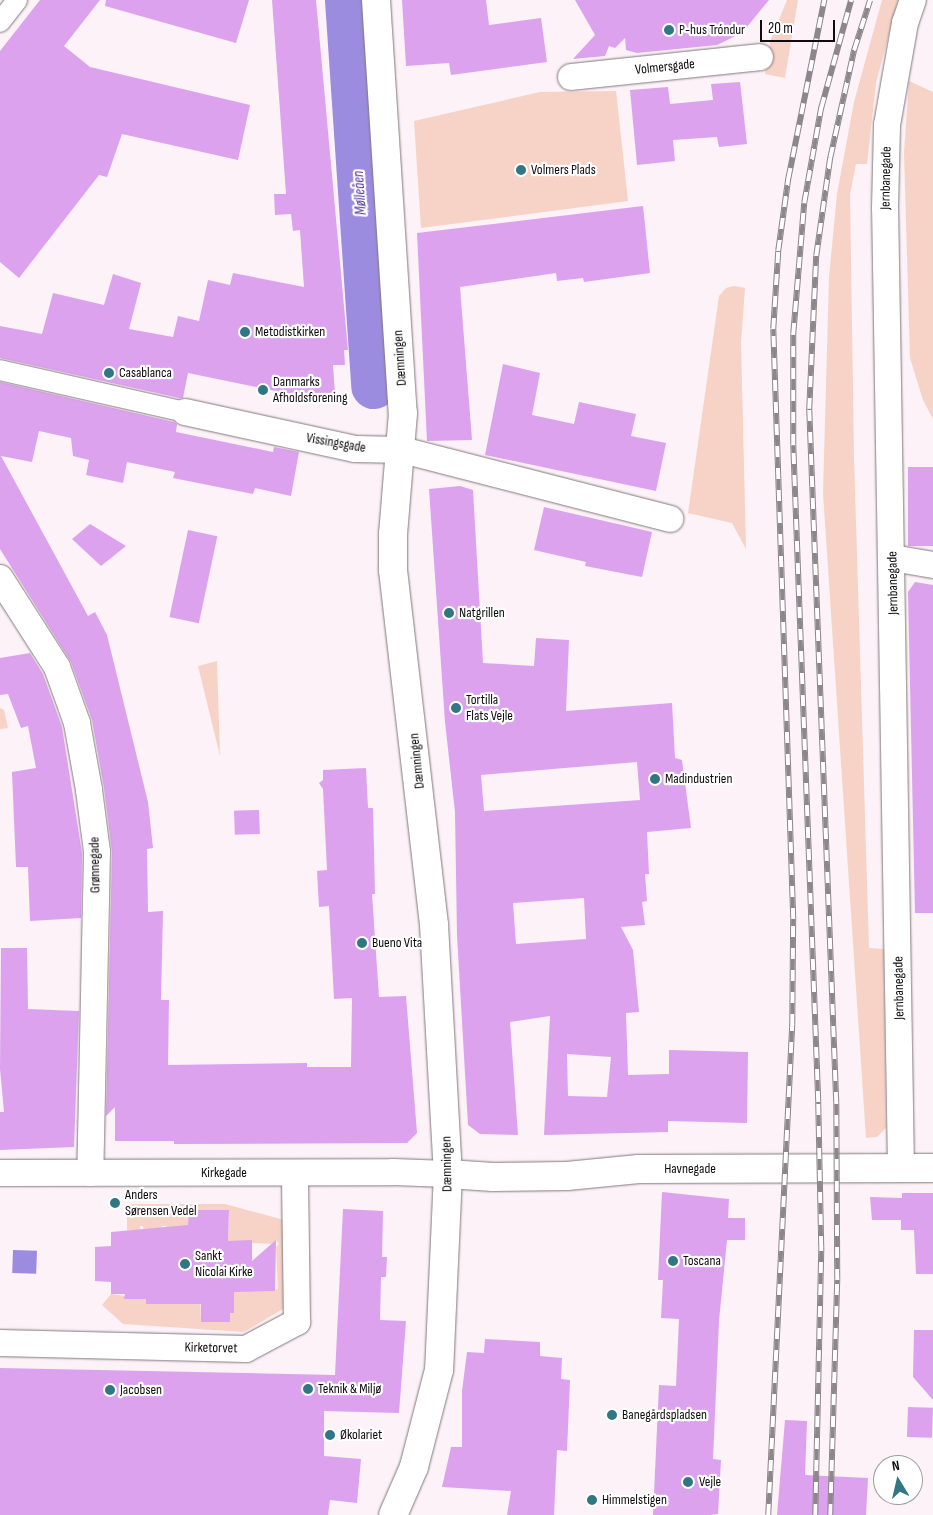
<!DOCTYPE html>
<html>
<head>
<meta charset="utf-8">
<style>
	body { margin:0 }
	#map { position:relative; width:933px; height:1515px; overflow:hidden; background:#fcf2f7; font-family:"Sofia Sans Condensed",sans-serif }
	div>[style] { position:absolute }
	.green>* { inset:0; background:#f7d2c7 }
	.water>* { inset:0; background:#9c8cdf; transform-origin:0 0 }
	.river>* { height:45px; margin:-22.5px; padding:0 22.5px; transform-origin:22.5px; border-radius:22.5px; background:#9c8cdf }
	.building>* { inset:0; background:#dca2ee; transform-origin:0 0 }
	.roads { filter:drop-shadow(0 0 1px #80787c) drop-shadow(0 0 1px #80787c) }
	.pedestrian>* { height:20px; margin:-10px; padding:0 10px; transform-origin:10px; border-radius:10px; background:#fff }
	.minor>* { height:26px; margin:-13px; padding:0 13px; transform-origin:13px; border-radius:13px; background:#fff }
	.tertiary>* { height:28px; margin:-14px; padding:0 14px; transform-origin:14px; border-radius:14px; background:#fff }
	.rail>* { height:5.5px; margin-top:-2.75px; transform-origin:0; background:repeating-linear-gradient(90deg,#fff 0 11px,#8d868a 0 22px); box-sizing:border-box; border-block:1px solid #8d868a }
	.dots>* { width:14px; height:14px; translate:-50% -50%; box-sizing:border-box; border:2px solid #fff; border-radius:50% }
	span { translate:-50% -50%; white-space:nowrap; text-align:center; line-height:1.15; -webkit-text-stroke:4.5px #fff; paint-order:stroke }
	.poi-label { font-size:14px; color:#0f0c0e }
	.left { translate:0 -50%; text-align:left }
	.street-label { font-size:14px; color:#0f0c0e }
	.water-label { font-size:15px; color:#523697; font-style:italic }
	.north { position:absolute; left:873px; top:1455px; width:50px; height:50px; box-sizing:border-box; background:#fff; border:1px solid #9f9e9f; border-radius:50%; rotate:351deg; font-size:14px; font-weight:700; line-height:20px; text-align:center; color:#0f0c0e }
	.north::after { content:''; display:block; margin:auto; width:18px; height:22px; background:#317685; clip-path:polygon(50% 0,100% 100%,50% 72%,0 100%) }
	.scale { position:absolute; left:760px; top:20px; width:75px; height:22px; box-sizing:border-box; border:2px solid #0f0c0e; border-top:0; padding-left:6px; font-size:15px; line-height:18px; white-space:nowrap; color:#0f0c0e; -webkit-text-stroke:4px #fff; paint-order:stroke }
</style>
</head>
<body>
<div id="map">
	<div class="green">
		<div style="clip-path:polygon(787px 0,798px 0,785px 78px,765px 74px,770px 42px)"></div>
		<div style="clip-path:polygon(882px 0,898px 0,876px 83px,867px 164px,856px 164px,850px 194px,854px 457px,869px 948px,884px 949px,886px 1128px,877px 1137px,866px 1138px,823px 493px,829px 277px,837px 194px,854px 102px)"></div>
		<div style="clip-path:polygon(909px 81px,933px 92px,933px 419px,923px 400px,910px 358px,904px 153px)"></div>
		<div style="clip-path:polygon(616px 91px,628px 201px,421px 228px,414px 121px,540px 92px)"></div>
		<div style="clip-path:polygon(734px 286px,745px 288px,741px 342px,746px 549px,732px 523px,688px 513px,719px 296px,726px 288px)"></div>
		<div style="clip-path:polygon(217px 661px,220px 756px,198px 666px)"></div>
		<div style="clip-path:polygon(0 708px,4px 710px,8px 728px,0 729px)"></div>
		<div style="clip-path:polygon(127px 1204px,225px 1204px,284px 1220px,283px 1309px,244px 1332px,123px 1324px,102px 1305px,111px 1294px,146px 1299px,146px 1304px,151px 1304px,152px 1299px,165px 1304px,200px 1298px,201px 1322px,229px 1322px,227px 1292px,278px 1289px,276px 1247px,279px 1244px,276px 1240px,272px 1244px,252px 1243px,251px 1240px,248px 1243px,228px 1242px,229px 1210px,189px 1210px,188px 1230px,166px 1231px,166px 1226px,162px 1226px,162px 1230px,144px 1231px,143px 1226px,140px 1226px,140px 1230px,127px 1231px)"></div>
	</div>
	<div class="water">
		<div style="left:13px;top:1250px;width:24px;height:23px;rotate:2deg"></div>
	</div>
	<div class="river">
		<div style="left:347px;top:0;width:387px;rotate:86.1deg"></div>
	</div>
	<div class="building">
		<div style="clip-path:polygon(40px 0,100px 0,64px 46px,90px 67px,250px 105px,238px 160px,122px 134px,107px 177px,99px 175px,19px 278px,0 262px,0 51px)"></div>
		<div style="clip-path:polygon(106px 0,249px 0,236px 43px,105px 6px)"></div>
		<div style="clip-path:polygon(272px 0,316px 0,348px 350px,344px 350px,345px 365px,333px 365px,335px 393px,295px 395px,188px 373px,183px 398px,179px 398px,0 358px,0 326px,42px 334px,53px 293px,104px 305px,113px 274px,141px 283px,129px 329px,173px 337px,178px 316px,199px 321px,208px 280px,230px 285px,233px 273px,304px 287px,300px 230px,293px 231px,291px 214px,275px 215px,274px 194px,286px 194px)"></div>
		<div style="clip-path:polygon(402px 0,486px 0,489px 25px,541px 18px,547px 62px,451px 75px,449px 63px,406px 66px)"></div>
		<div style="clip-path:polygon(575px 0,769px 0,742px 33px,717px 45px,637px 53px,626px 50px,625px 38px,615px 48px,609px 46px,605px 56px,573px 59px,595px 35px)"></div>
		<div style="clip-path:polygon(740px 82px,747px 144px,719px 147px,717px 137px,673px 140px,675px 161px,637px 165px,630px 90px,668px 87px,670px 104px,713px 100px,711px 84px)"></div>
		<div style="clip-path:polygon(643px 206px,650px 273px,584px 282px,583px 278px,557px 281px,556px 273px,460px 287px,472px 440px,427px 441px,417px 233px)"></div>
		<div style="clip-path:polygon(503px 364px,540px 373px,532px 415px,574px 424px,579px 402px,636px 414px,631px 436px,666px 443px,656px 491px,485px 455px)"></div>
		<div style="clip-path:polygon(0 382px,174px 422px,177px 424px,176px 432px,273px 452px,274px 447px,299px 452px,291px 496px,255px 488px,253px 494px,173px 478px,175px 472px,127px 462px,123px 483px,86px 475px,89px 460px,73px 456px,71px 438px,39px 431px,32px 462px,1px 456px,88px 616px,95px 612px,107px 635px,148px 802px,153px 848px,147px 849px,148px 912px,163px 911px,161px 1000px,169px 1000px,168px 1065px,307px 1063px,307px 1067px,351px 1067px,352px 998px,334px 999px,329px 906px,319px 907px,317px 871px,327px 870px,323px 789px,319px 783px,323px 780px,323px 770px,366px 768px,368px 808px,373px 808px,375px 894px,372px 894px,379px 997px,406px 996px,417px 1133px,407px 1143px,174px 1144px,174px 1141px,115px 1141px,115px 1107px,106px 1116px,112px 852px,104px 788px,92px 720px,71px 662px,0 549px)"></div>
		<div style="left:908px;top:467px;width:25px;height:79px"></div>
		<div style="clip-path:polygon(evenodd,460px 486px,473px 490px,483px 663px,534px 666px,536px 638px,569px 640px,566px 711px,672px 703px,675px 758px,682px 760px,691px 828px,647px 832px,649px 874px,645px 874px,647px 901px,642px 902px,645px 925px,621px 927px,633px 950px,639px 1012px,626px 1013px,628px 1075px,669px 1074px,669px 1050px,748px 1052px,747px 1123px,668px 1121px,668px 1132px,544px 1135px,550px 1016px,510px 1022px,518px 1135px,480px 1134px,468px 1125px,457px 935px,455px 812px,445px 722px,429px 489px,460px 486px,637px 762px,640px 800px,484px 811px,481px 775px,637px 762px,460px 486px,584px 898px,586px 939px,516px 944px,513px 903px,584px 898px,460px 486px,567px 1054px,611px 1057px,607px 1097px,568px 1096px,567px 1054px)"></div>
		<div style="clip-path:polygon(544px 507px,652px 532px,642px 577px,585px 566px,586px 562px,534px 550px)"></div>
		<div style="clip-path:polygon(90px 524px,126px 546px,101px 566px,72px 539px)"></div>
		<div style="left:188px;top:530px;width:30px;height:89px;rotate:12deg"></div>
		<div style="clip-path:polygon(915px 582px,933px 585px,933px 913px,915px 913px,908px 592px)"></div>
		<div style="clip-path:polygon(30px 653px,43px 674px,62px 727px,82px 853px,81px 918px,30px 921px,28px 867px,16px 867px,12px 772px,36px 768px,28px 726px,21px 728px,8px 694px,0 695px,0 658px)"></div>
		<div style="left:259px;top:810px;width:24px;height:25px;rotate:88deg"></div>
		<div style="clip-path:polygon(1px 948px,27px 948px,28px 1009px,79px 1011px,74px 1147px,0 1150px,0 1112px,4px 1112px,0 1069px)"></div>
		<div style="clip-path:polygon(662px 1192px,729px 1199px,728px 1218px,745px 1218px,745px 1240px,727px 1240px,719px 1321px,713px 1459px,721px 1460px,718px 1514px,710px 1515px,653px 1515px,659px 1385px,676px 1386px,679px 1319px,661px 1318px,663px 1280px,658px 1280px)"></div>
		<div style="clip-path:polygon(902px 1193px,933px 1193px,933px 1274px,916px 1274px,914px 1230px,901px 1230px,901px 1220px,872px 1220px,870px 1197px,902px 1198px)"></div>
		<div style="clip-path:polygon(343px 1209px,383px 1211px,382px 1257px,387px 1257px,386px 1277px,381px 1277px,380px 1320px,406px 1321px,399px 1413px,324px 1411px,324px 1456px,361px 1459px,357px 1503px,330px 1500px,328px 1515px,0 1515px,0 1368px,335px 1375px)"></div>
		<div style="clip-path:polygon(189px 1210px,229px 1210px,228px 1241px,252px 1240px,252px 1261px,276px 1240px,275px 1291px,234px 1292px,234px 1313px,230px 1313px,230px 1322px,201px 1322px,201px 1304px,146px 1304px,146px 1299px,124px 1299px,125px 1294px,111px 1294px,111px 1282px,95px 1281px,95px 1247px,111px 1246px,111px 1232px,188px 1225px)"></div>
		<div style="clip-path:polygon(914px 1330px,933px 1330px,933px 1400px,913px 1377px)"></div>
		<div style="clip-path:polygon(485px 1339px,540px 1342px,540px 1356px,562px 1358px,561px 1379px,570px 1380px,567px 1451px,557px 1450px,554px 1515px,507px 1515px,511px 1491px,442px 1487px,451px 1447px,462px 1447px,462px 1391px,467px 1352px,484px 1353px)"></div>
		<div style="left:908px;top:1407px;width:25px;height:30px;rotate:2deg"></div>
		<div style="clip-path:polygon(785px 1420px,807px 1421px,805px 1475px,868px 1478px,866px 1515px,777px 1515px)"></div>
	</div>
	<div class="roads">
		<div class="pedestrian">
			<div style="left:0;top:22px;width:28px;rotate:-52deg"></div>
			<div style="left:0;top:370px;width:190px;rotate:12.8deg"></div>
		</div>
		<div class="minor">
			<div style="left:571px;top:77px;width:190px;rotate:-6deg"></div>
			<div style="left:185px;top:412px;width:174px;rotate:12.3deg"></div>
			<div style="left:355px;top:449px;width:47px;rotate:1.2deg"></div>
			<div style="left:402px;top:450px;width:277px;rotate:14.4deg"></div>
			<div style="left:892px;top:558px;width:42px;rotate:9.7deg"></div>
			<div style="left:0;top:578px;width:106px;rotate:57.4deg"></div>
			<div style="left:57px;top:667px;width:59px;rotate:70.3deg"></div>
			<div style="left:77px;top:723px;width:68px;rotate:79.8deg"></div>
			<div style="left:89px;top:790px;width:63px;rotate:82.6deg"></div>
			<div style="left:97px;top:852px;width:321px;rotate:91.2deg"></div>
			<div style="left:901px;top:1168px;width:960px;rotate:-90.95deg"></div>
			<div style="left:885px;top:208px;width:83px;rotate:-88.6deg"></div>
			<div style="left:887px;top:125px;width:104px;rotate:-80deg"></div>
			<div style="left:905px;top:23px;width:24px;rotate:-71deg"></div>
			<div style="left:0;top:1173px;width:393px;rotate:-0.1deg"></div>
			<div style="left:393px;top:1172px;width:55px;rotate:2.1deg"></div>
			<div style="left:0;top:1343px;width:246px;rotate:1.4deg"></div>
			<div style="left:246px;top:1349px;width:58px;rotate:-27.9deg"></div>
			<div style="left:297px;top:1322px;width:149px;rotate:-90.8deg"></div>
		</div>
		<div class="tertiary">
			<div style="left:376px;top:0;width:414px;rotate:86.3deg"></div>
			<div style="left:403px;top:413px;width:121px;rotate:94.7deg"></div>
			<div style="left:393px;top:534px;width:36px;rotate:90deg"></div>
			<div style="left:393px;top:570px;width:357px;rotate:83.4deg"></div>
			<div style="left:434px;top:925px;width:249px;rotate:86.8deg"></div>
			<div style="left:448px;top:1174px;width:196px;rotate:92.6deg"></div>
			<div style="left:439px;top:1370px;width:100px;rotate:104.5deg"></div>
			<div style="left:414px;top:1467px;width:52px;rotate:113.6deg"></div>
			<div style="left:448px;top:1174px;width:45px;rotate:3.8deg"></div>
			<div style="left:493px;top:1177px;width:74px;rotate:-0.8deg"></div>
			<div style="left:567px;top:1176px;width:72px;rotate:-5.6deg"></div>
			<div style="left:639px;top:1169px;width:294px;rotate:-0.2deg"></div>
		</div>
	</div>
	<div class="rail">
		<div style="left:768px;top:1515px;width:491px;rotate:-87.2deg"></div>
		<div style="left:792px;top:1025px;width:106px;rotate:-89.5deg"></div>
		<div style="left:793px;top:919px;width:590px;rotate:-91.94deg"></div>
		<div style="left:773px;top:329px;width:78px;rotate:-86.3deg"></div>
		<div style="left:778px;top:251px;width:73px;rotate:-82.1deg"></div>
		<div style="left:788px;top:179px;width:183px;rotate:-78.6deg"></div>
		<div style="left:815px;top:1515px;width:268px;rotate:-88.7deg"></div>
		<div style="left:821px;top:1247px;width:145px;rotate:-91.2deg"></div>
		<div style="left:818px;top:1102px;width:657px;rotate:-92.18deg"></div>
		<div style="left:793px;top:445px;width:111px;rotate:-90deg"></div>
		<div style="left:793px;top:334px;width:131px;rotate:-85.2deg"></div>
		<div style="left:804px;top:203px;width:97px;rotate:-79.9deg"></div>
		<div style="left:821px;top:108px;width:112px;rotate:-74.5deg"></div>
		<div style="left:830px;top:1515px;width:235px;rotate:-88.3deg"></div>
		<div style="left:837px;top:1280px;width:177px;rotate:-90.3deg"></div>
		<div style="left:836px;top:1103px;width:695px;rotate:-92.23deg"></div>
		<div style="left:809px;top:409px;width:153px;rotate:-87.4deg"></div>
		<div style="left:816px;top:256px;width:99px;rotate:-81.9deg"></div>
		<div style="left:830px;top:158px;width:111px;rotate:-77.5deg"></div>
		<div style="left:854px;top:50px;width:52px;rotate:-72.3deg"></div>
	</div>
	<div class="dots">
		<div style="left:669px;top:30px;background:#317685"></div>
		<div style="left:521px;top:170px;background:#317685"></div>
		<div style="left:245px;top:332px;background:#317685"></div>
		<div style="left:109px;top:373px;background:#317685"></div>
		<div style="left:263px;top:390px;background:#317685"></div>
		<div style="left:449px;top:613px;background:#317685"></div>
		<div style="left:456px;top:708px;background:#317685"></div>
		<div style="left:655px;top:779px;background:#317685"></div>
		<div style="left:362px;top:943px;background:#317685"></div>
		<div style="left:115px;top:1203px;background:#317685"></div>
		<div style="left:673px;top:1261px;background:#317685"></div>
		<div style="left:185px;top:1264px;background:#317685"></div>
		<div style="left:308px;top:1389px;background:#317685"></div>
		<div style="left:110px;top:1390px;background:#317685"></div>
		<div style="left:612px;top:1415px;background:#317685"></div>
		<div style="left:330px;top:1435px;background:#317685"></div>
		<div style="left:688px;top:1482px;background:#317685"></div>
		<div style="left:592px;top:1500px;background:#317685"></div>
	</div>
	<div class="poi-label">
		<span class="left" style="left:679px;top:30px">P-hus Tróndur</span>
		<span class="left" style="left:531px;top:170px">Volmers Plads</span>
		<span class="left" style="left:255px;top:332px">Metodistkirken</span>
		<span class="left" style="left:119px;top:373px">Casablanca</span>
		<span class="left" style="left:273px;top:390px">Danmarks<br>Afholdsforening</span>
		<span class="left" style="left:459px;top:613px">Natgrillen</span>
		<span class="left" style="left:466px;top:708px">Tortilla<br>Flats Vejle</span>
		<span class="left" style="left:665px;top:779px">Madindustrien</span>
		<span class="left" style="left:372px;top:943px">Bueno Vita</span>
		<span class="left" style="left:125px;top:1203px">Anders<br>Sørensen Vedel</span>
		<span class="left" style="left:195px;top:1264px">Sankt<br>Nicolai Kirke</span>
		<span class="left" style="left:683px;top:1261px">Toscana</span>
		<span class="left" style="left:318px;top:1389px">Teknik &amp; Miljø</span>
		<span class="left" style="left:120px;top:1390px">Jacobsen</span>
		<span class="left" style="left:622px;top:1415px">Banegårdspladsen</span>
		<span class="left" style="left:340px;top:1435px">Økolariet</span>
		<span class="left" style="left:699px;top:1482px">Vejle</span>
		<span class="left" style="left:602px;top:1500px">Himmelstigen</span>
	</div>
	<div class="street-label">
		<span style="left:665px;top:67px;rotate:-6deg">Volmersgade</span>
		<span style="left:886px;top:178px;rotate:-89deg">Jernbanegade</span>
		<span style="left:400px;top:358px;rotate:-94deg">Dæmningen</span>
		<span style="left:336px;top:443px;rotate:10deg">Vissingsgade</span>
		<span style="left:893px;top:583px;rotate:-91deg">Jernbanegade</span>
		<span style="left:417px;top:761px;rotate:-96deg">Dæmningen</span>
		<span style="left:95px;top:865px;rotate:-91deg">Grønnegade</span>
		<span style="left:899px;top:988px;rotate:-91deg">Jernbanegade</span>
		<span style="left:447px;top:1164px;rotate:-91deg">Dæmningen</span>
		<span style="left:690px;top:1169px">Havnegade</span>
		<span style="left:224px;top:1173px">Kirkegade</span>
		<span style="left:211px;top:1348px;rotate:1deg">Kirketorvet</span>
	</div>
	<div class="water-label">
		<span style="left:360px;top:193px;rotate:-94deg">Mølleåen</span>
	</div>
	<div class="north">N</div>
	<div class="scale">20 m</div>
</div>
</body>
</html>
